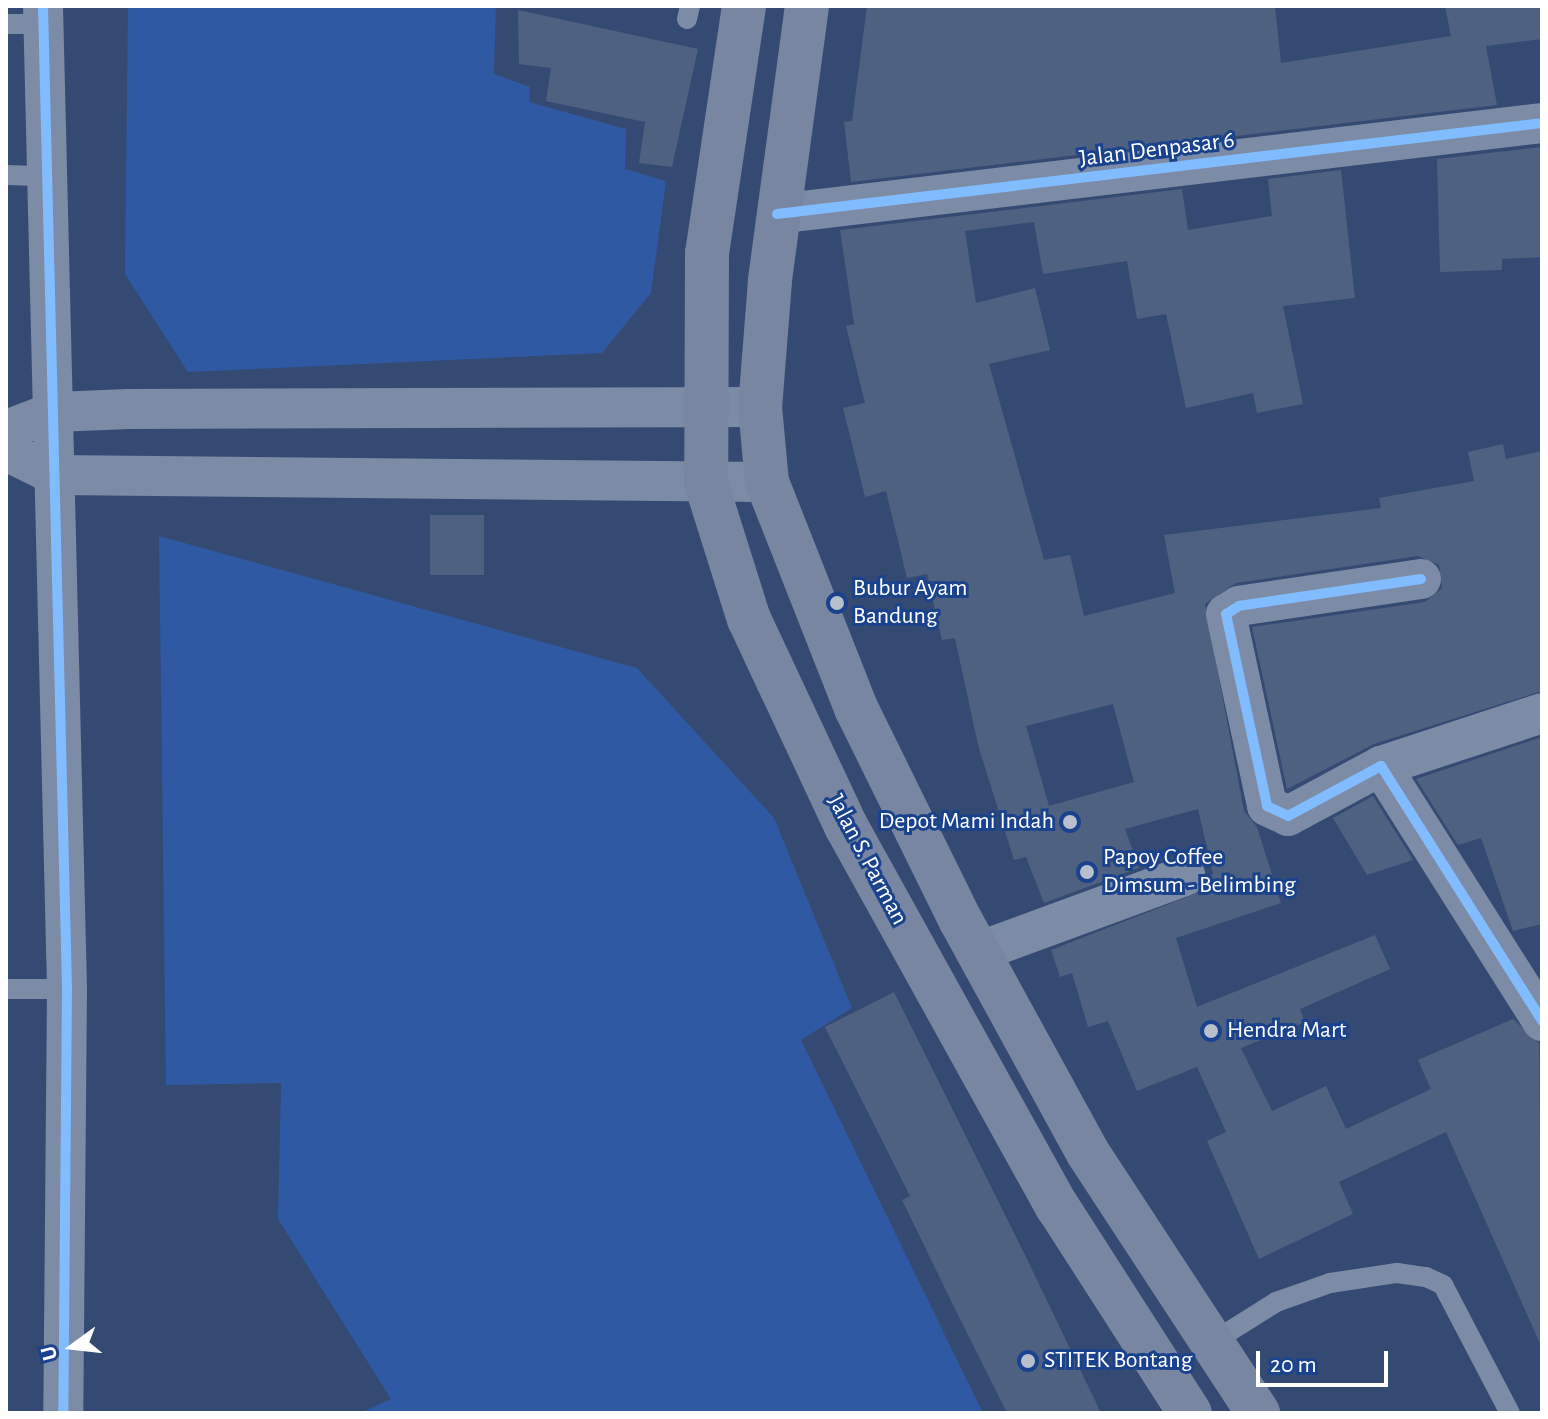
<!DOCTYPE html>
<html>
<head>
<meta charset="utf-8">
<style>
	body { margin:0 }
	#map { position:relative; width:1548px; height:1419px; overflow:hidden; background:#354a72; font-family:"Alegreya Sans",sans-serif }
	div>[style] { position:absolute }
	.green>* { inset:0; background:#2f59a2 }
	.building>* { inset:0; background:#4f6181; transform-origin:0 0 }
	.lane>* { height:20px; margin:-10px; padding:0 10px; transform-origin:10px; border-radius:10px; background:#7c8ba6 }
	.street>* { height:40px; margin:-20px; padding:0 20px; transform-origin:20px; border-radius:20px; background:#7c8ba6 }
	.secondary>* { height:44px; margin:-22px; padding:0 22px; transform-origin:22px; border-radius:22px; background:#7886a2 }
	.cycleway>* { height:10px; margin:-5px; padding:0 5px; transform-origin:5px; border-radius:5px; background:#80bcff }
	.dots>* { width:22px; height:22px; translate:-50% -50%; box-sizing:border-box; border:4px solid #1b428c; border-radius:50% }
	span { translate:-50% -50%; white-space:nowrap; text-align:center; line-height:1.15; -webkit-text-stroke:6px #1b428c; paint-order:stroke }
	.street-label { font-size:24px; color:#fff }
	.poi-label { font-size:24px; color:#fff }
	.left { translate:0 -50%; text-align:left }
	.right { translate:-100% -50%; text-align:right }
	.frame { position:absolute; inset:0; border:8px solid #fff; pointer-events:none }
	.north { position:absolute; left:32px; top:1307px; width:80px; height:80px; -webkit-text-stroke:6px #1b428c; paint-order:stroke; rotate:255deg; font-size:22px; font-weight:700; line-height:32px; text-align:center; color:#fff }
	.north::after { content:''; display:block; margin:auto; width:28px; height:36px; background:#fff; clip-path:polygon(50% 0,100% 100%,50% 72%,0 100%) }
	.scale { position:absolute; left:1256px; top:1351px; width:132px; height:36px; box-sizing:border-box; border:4px solid #fff; border-top:0; padding-left:10px; font-size:24px; line-height:28px; white-space:nowrap; color:#fff; -webkit-text-stroke:6px #1b428c; paint-order:stroke }
</style>
</head>
<body>
<div id="map">
	<div class="green">
		<div style="clip-path:polygon(128px 6px,496px 6px,494px 74px,530px 87px,529px 102px,626px 129px,625px 169px,666px 181px,651px 293px,602px 353px,188px 372px,125px 274px)"></div>
		<div style="clip-path:polygon(159px 536px,637px 668px,774px 818px,852px 1008px,801px 1040px,983px 1413px,360px 1413px,391px 1399px,278px 1219px,281px 1083px,166px 1085px)"></div>
	</div>
	<div class="building">
		<div style="clip-path:polygon(867px 6px,1275px 6px,1281px 63px,1451px 36px,1445px 6px,1542px 6px,1542px 39px,1486px 46px,1497px 105px,851px 182px,844px 122px,852px 121px)"></div>
		<div style="clip-path:polygon(518px 10px,698px 49px,672px 167px,639px 163px,645px 122px,546px 101px,551px 68px,519px 64px)"></div>
		<div style="clip-path:polygon(1542px 147px,1542px 257px,1502px 259px,1502px 270px,1440px 272px,1437px 159px)"></div>
		<div style="clip-path:polygon(evenodd,1341px 170px,1355px 298px,1283px 306px,1303px 404px,1257px 413px,1253px 393px,1186px 408px,1166px 314px,1137px 319px,1127px 261px,1043px 274px,1034px 222px,965px 231px,976px 303px,1035px 288px,1050px 350px,989px 364px,1044px 560px,1070px 555px,1084px 616px,1175px 593px,1164px 535px,1381px 508px,1379px 498px,1474px 481px,1468px 452px,1503px 444px,1506px 459px,1542px 451px,1542px 691px,1374px 744px,1287px 789px,1252px 627px,1425px 602px,1442px 588px,1439px 565px,1418px 556px,1236px 583px,1205px 604px,1244px 811px,1257px 827px,1281px 903px,1176px 938px,1197px 1007px,1375px 935px,1390px 969px,1300px 1009px,1305px 1022px,1241px 1048px,1272px 1111px,1326px 1086px,1346px 1129px,1431px 1089px,1418px 1060px,1513px 1019px,1539px 1043px,1542px 1348px,1446px 1132px,1339px 1182px,1353px 1214px,1259px 1259px,1207px 1141px,1226px 1132px,1197px 1067px,1137px 1091px,1108px 1021px,1088px 1027px,1072px 973px,1060px 977px,1051px 950px,1202px 891px,1213px 873px,1198px 809px,1125px 829px,1139px 868px,1044px 903px,1026px 857px,1014px 860px,978px 745px,955px 638px,942px 640px,927px 574px,907px 578px,886px 491px,865px 497px,843px 408px,865px 403px,846px 326px,854px 324px,840px 230px,1182px 189px,1188px 230px,1272px 216px,1268px 179px,1341px 170px,1113px 704px,1134px 782px,1049px 806px,1026px 726px,1113px 704px)"></div>
		<div style="left:430px;top:515px;width:54px;height:60px"></div>
		<div style="clip-path:polygon(1542px 737px,1542px 924px,1513px 931px,1481px 838px,1458px 845px,1416px 779px)"></div>
		<div style="clip-path:polygon(1373px 796px,1413px 860px,1367px 875px,1333px 818px)"></div>
		<div style="clip-path:polygon(894px 992px,1026px 1257px,1101px 1413px,1007px 1413px,955px 1309px,902px 1200px,910px 1196px,825px 1027px)"></div>
	</div>
	<div class="lane">
		<div style="left:687px;top:19px;width:13px;rotate:-77deg"></div>
		<div style="left:6px;top:24px;width:36px"></div>
		<div style="left:6px;top:175px;width:38px;rotate:2deg"></div>
		<div style="left:6px;top:989px;width:61px"></div>
		<div style="left:1211px;top:1343px;width:77px;rotate:-32.2deg"></div>
		<div style="left:1276px;top:1302px;width:57px;rotate:-19.4deg"></div>
		<div style="left:1330px;top:1283px;width:68px;rotate:-8.5deg"></div>
		<div style="left:1397px;top:1273px;width:29px;rotate:8deg"></div>
		<div style="left:1426px;top:1277px;width:19px;rotate:25deg"></div>
		<div style="left:1443px;top:1285px;width:144px;rotate:62.4deg"></div>
	</div>
	<div class="street">
		<div style="left:43px;top:6px;width:983px;rotate:88.6deg"></div>
		<div style="left:67px;top:989px;width:424px;rotate:90.5deg"></div>
		<div style="left:777px;top:214px;width:770px;rotate:-6.78deg"></div>
		<div style="left:6px;top:430px;width:51px;rotate:-20.6deg"></div>
		<div style="left:54px;top:412px;width:75px;rotate:-2.3deg"></div>
		<div style="left:129px;top:409px;width:631px;rotate:-0.18deg"></div>
		<div style="left:6px;top:451px;width:55px;rotate:26.1deg"></div>
		<div style="left:55px;top:475px;width:712px;rotate:0.56deg"></div>
		<div style="left:1421px;top:579px;width:184px;rotate:171.6deg"></div>
		<div style="left:1239px;top:606px;width:15px;rotate:148deg"></div>
		<div style="left:1226px;top:614px;width:196px;rotate:77.9deg"></div>
		<div style="left:1267px;top:806px;width:23px;rotate:25deg"></div>
		<div style="left:1288px;top:816px;width:106px;rotate:-28.3deg"></div>
		<div style="left:1381px;top:766px;width:302px;rotate:57.7deg"></div>
		<div style="left:1381px;top:766px;width:169px;rotate:-18.2deg"></div>
		<div style="left:978px;top:952px;width:221px;rotate:-20.2deg"></div>
	</div>
	<div class="secondary">
		<div style="left:744px;top:6px;width:250px;rotate:98.5deg"></div>
		<div style="left:707px;top:253px;width:230px;rotate:90.2deg"></div>
		<div style="left:706px;top:483px;width:143px;rotate:72.5deg"></div>
		<div style="left:749px;top:619px;width:229px;rotate:64.9deg"></div>
		<div style="left:846px;top:826px;width:435px;rotate:61deg"></div>
		<div style="left:1057px;top:1206px;width:246px;rotate:57.3deg"></div>
		<div style="left:807px;top:6px;width:277px;rotate:97.7deg"></div>
		<div style="left:770px;top:281px;width:126px;rotate:94.5deg"></div>
		<div style="left:760px;top:407px;width:75px;rotate:84.7deg"></div>
		<div style="left:767px;top:482px;width:243px;rotate:68.5deg"></div>
		<div style="left:856px;top:708px;width:237px;rotate:63.8deg"></div>
		<div style="left:961px;top:921px;width:264px;rotate:61.3deg"></div>
		<div style="left:1088px;top:1153px;width:311px;rotate:56.8deg"></div>
	</div>
	<div class="cycleway">
		<div style="left:43px;top:6px;width:983px;rotate:88.6deg"></div>
		<div style="left:67px;top:989px;width:424px;rotate:90.5deg"></div>
		<div style="left:777px;top:214px;width:770px;rotate:-6.78deg"></div>
		<div style="left:1421px;top:579px;width:184px;rotate:171.6deg"></div>
		<div style="left:1239px;top:606px;width:15px;rotate:148deg"></div>
		<div style="left:1226px;top:614px;width:196px;rotate:77.9deg"></div>
		<div style="left:1267px;top:806px;width:23px;rotate:25deg"></div>
		<div style="left:1288px;top:816px;width:106px;rotate:-28.3deg"></div>
		<div style="left:1381px;top:766px;width:302px;rotate:57.7deg"></div>
	</div>
	<div class="dots">
		<div style="left:837px;top:603px;background:#b8c0ce"></div>
		<div style="left:1070px;top:822px;background:#b8c0ce"></div>
		<div style="left:1087px;top:872px;background:#b8c0ce"></div>
		<div style="left:1211px;top:1031px;background:#b8c0ce"></div>
		<div style="left:1028px;top:1361px;background:#b8c0ce"></div>
	</div>
	<div class="street-label">
		<span style="left:1157px;top:150px;rotate:-7deg">Jalan Denpasar 6</span>
		<span style="left:867px;top:860px;rotate:62deg">Jalan S. Parman</span>
	</div>
	<div class="poi-label">
		<span class="left" style="left:853px;top:603px">Bubur Ayam<br>Bandung</span>
		<span class="right" style="left:1054px;top:822px">Depot Mami Indah</span>
		<span class="left" style="left:1103px;top:872px">Papoy Coffee<br>Dimsum - Belimbing</span>
		<span class="left" style="left:1227px;top:1031px">Hendra Mart</span>
		<span class="left" style="left:1044px;top:1361px">STITEK Bontang</span>
	</div>
	<div class="frame"></div>
	<div class="north">U</div>
	<div class="scale">20 m</div>
</div>
</body>
</html>
